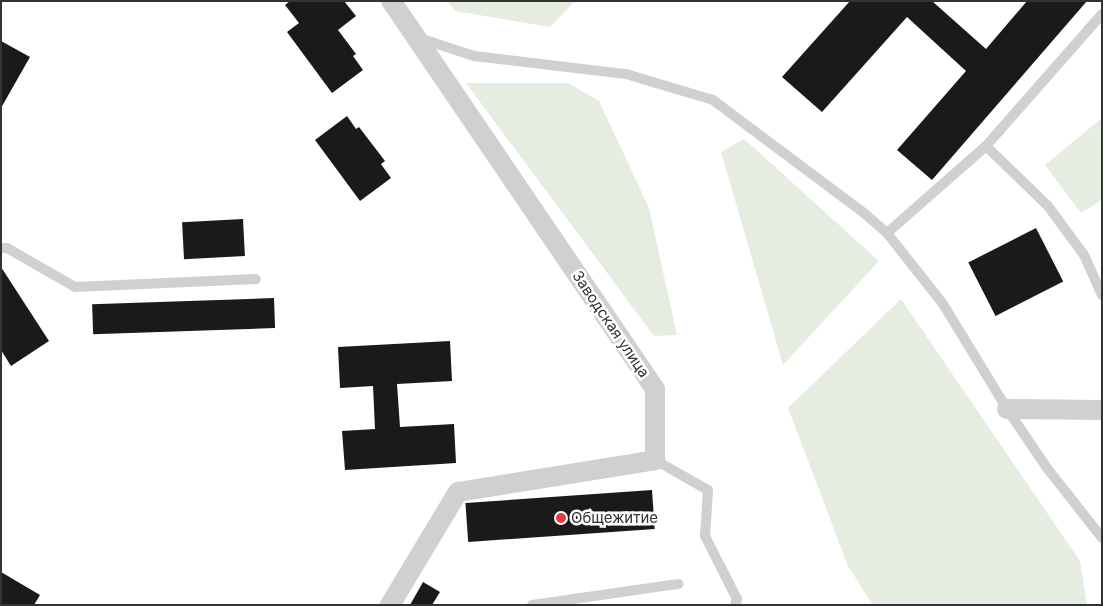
<!DOCTYPE html>
<html>
<head>
<meta charset="utf-8">
<style>
	body { margin:0 }
	#map { position:relative; width:1103px; height:606px; overflow:hidden; background:#fff; font-family:Inter,sans-serif }
	div>[style] { position:absolute }
	.green>* { inset:0; background:#e6ecdf }
	.building>* { inset:0; background:#1a1a1a; transform-origin:0 0 }
	.lane>* { height:10px; margin:-5px; padding:0 5px; transform-origin:5px; border-radius:5px; background:#d0d0d0 }
	.street>* { height:20px; margin:-10px; padding:0 10px; transform-origin:10px; border-radius:10px; background:#d0d0d0 }
	.dots>* { width:14px; height:14px; translate:-50% -50%; box-sizing:border-box; border:2px solid #fff; border-radius:50% }
	span { translate:-50% -50%; white-space:nowrap; text-align:center; line-height:1.15; -webkit-text-stroke:5px #fff; paint-order:stroke }
	.street-label { font-size:15px; color:#333 }
	.poi-label { font-size:15px; color:#333 }
	.left { translate:0 -50%; text-align:left }
	.frame { position:absolute; inset:0; border:2px solid #333; pointer-events:none }
</style>
</head>
<body>
<div id="map">
	<div class="green">
		<div style="clip-path:polygon(447px 1px,575px 1px,550px 27px,455px 11px)"></div>
		<div style="clip-path:polygon(466px 83px,568px 83px,599px 101px,649px 208px,677px 335px,654px 336px)"></div>
		<div style="clip-path:polygon(1102px 118px,1102px 200px,1081px 213px,1045px 165px)"></div>
		<div style="clip-path:polygon(744px 139px,879px 261px,783px 365px,721px 152px)"></div>
		<div style="clip-path:polygon(901px 299px,1080px 561px,1087px 605px,873px 605px,848px 566px,788px 408px)"></div>
	</div>
	<div class="building">
		<div style="clip-path:polygon(290px 1px,344px 1px,356px 16px,338px 30px,356px 54px,353px 56px,363px 70px,332px 93px,287px 32px,299px 23px,285px 5px)"></div>
		<div style="clip-path:polygon(850px 1px,932px 1px,986px 49px,1027px 1px,1087px 1px,932px 180px,897px 150px,966px 71px,907px 17px,822px 112px,782px 77px)"></div>
		<div style="clip-path:polygon(1px 41px,30px 57px,1px 108px)"></div>
		<div style="clip-path:polygon(347px 116px,356px 129px,359px 127px,385px 161px,381px 164px,391px 178px,360px 201px,315px 140px)"></div>
		<div style="left:243px;top:219px;width:37px;height:61px;rotate:87deg"></div>
		<div style="left:1036px;top:228px;width:60px;height:76px;rotate:63deg"></div>
		<div style="clip-path:polygon(1px 267px,49px 341px,11px 366px,1px 350px)"></div>
		<div style="left:274px;top:298px;width:30px;height:182px;rotate:88deg"></div>
		<div style="clip-path:polygon(450px 341px,452px 381px,397px 384px,400px 427px,454px 424px,456px 463px,345px 470px,342px 431px,375px 429px,373px 386px,340px 388px,338px 347px)"></div>
		<div style="left:652px;top:490px;width:39px;height:187px;rotate:86deg"></div>
		<div style="clip-path:polygon(1px 572px,40px 595px,34px 605px,1px 605px)"></div>
		<div style="clip-path:polygon(423px 582px,440px 592px,432px 605px,410px 605px)"></div>
	</div>
	<div class="lane">
		<div style="left:419px;top:38px;width:58px;rotate:18.1deg"></div>
		<div style="left:474px;top:56px;width:153px;rotate:6.8deg"></div>
		<div style="left:626px;top:74px;width:91px;rotate:16.6deg"></div>
		<div style="left:713px;top:100px;width:189px;rotate:36.8deg"></div>
		<div style="left:864px;top:213px;width:30px;rotate:41deg"></div>
		<div style="left:887px;top:233px;width:90px;rotate:51.7deg"></div>
		<div style="left:943px;top:304px;width:123px;rotate:58.6deg"></div>
		<div style="left:1007px;top:409px;width:71px;rotate:55.9deg"></div>
		<div style="left:1047px;top:468px;width:89px;rotate:51.8deg"></div>
		<div style="left:986px;top:146px;width:86px;rotate:44.1deg"></div>
		<div style="left:1048px;top:206px;width:61px;rotate:53.7deg"></div>
		<div style="left:1084px;top:255px;width:44px;rotate:65.8deg"></div>
		<div style="left:887px;top:233px;width:132px;rotate:-41.3deg"></div>
		<div style="left:986px;top:146px;width:176px;rotate:-48.7deg"></div>
		<div style="left:1px;top:248px;width:6px"></div>
		<div style="left:7px;top:248px;width:78px;rotate:29.8deg"></div>
		<div style="left:75px;top:287px;width:181px;rotate:-2.5deg"></div>
		<div style="left:655px;top:460px;width:61px;rotate:29.5deg"></div>
		<div style="left:708px;top:490px;width:46px;rotate:93.7deg"></div>
		<div style="left:705px;top:536px;width:71px;rotate:63.1deg"></div>
		<div style="left:737px;top:599px;width:6px;rotate:108deg"></div>
		<div style="left:532px;top:605px;width:148px;rotate:-8.2deg"></div>
	</div>
	<div class="street">
		<div style="left:1007px;top:409px;width:95px;rotate:0.6deg"></div>
		<div style="left:390px;top:605px;width:132px;rotate:-59deg"></div>
		<div style="left:458px;top:492px;width:200px;rotate:-9.2deg"></div>
		<div style="left:655px;top:460px;width:71px;rotate:-90deg"></div>
		<div style="left:655px;top:389px;width:469px;rotate:-124.2deg"></div>
	</div>
	<div class="dots">
		<div style="left:561px;top:518px;background:#e63946"></div>
	</div>
	<div class="street-label">
		<span style="left:611px;top:324px;rotate:56deg">Заводская улица</span>
	</div>
	<div class="poi-label">
		<span class="left" style="left:571px;top:518px">Общежитие</span>
	</div>
	<div class="frame"></div>
</div>
</body>
</html>
